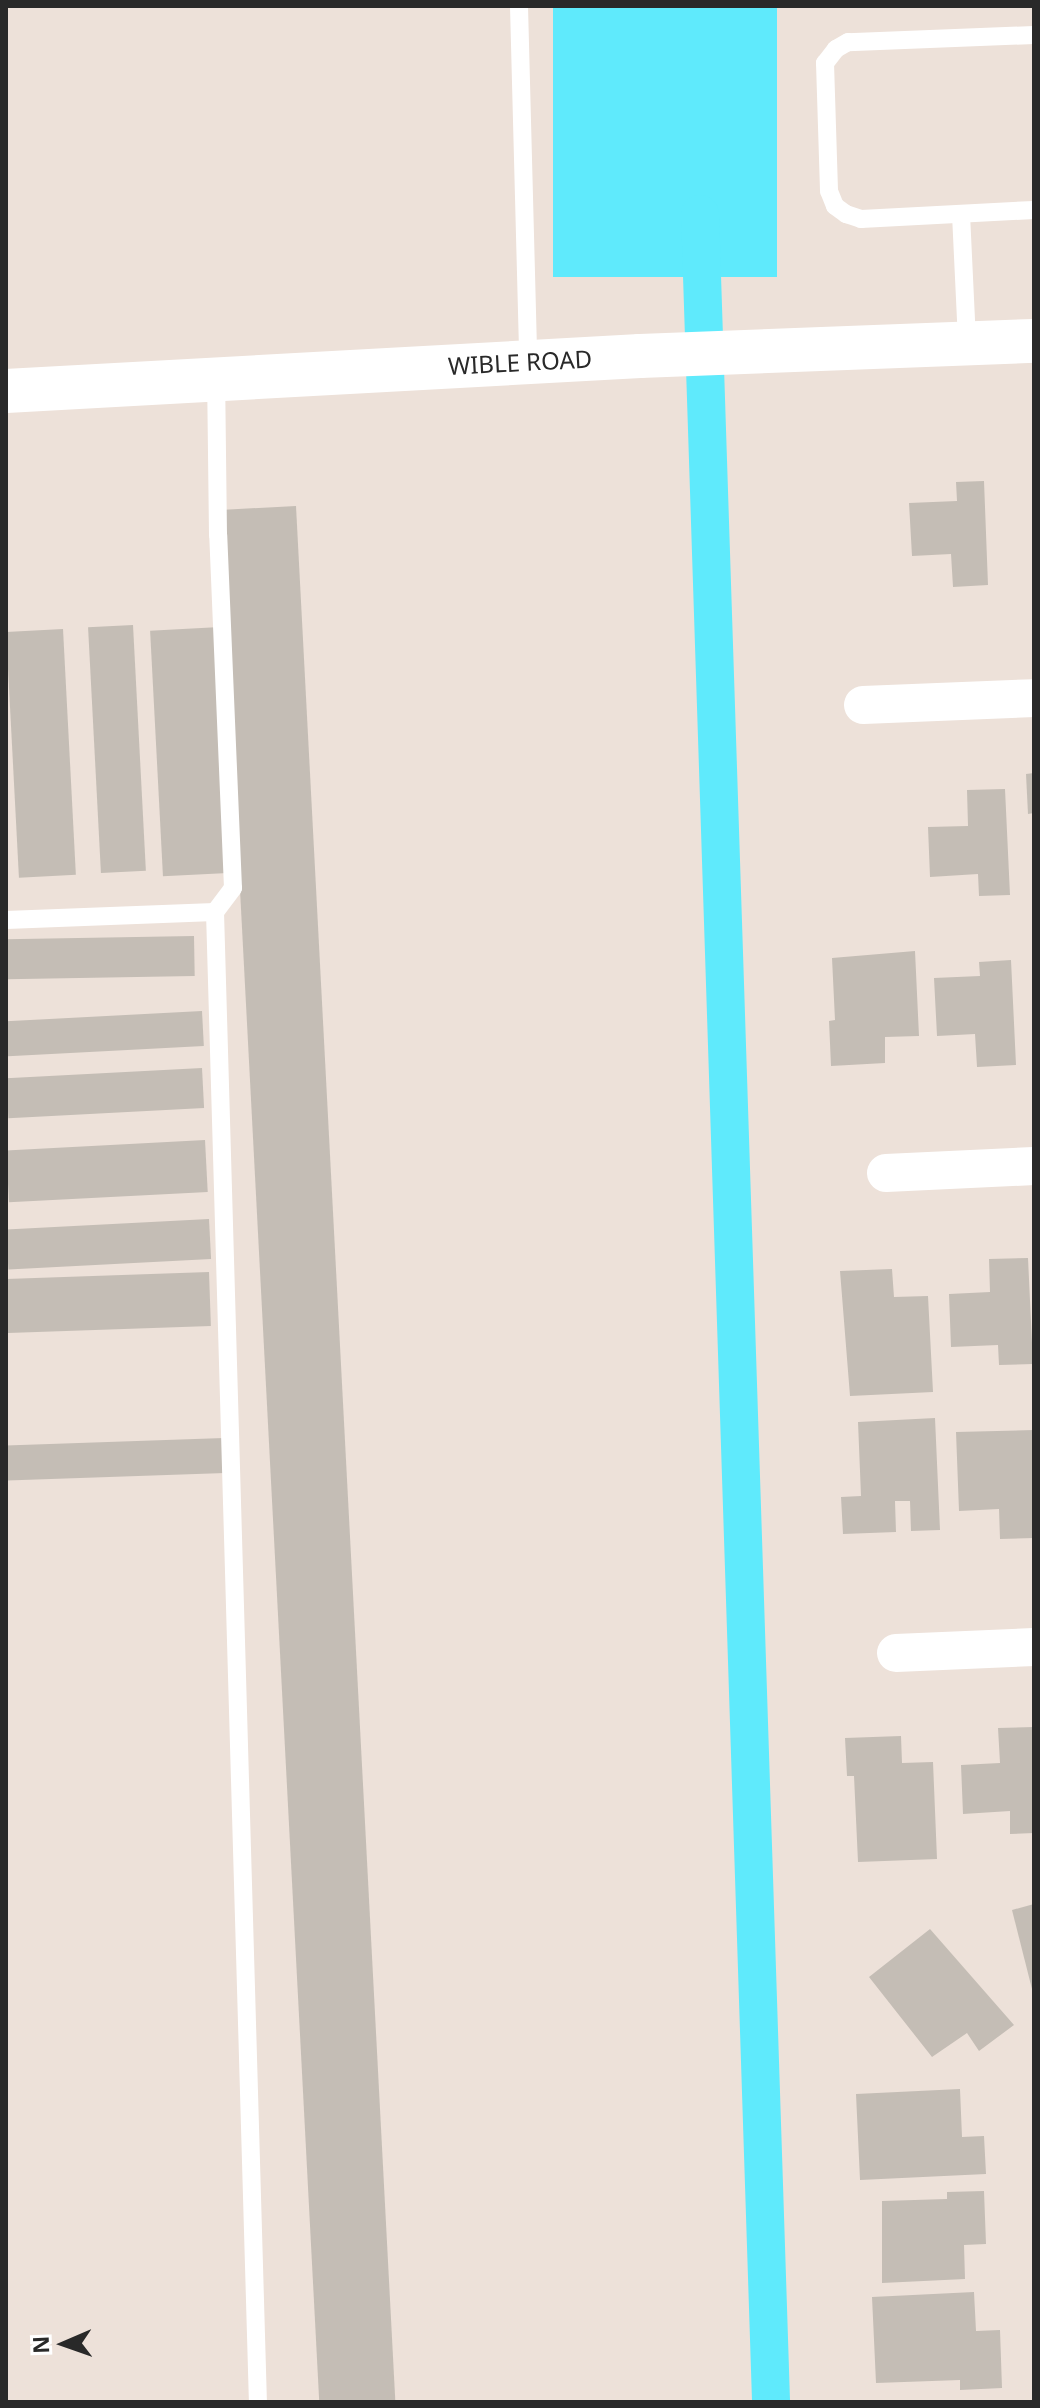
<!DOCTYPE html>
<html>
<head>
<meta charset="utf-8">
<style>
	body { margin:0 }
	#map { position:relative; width:1040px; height:2408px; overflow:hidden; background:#ede1d9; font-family:"Noto Sans",sans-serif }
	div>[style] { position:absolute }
	.water>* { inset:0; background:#5feafc; transform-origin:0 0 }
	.canal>* { height:38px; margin:-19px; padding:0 19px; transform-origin:19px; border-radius:19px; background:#5feafc }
	.building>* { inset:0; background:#c4bdb5; transform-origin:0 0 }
	.service>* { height:18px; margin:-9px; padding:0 9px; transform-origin:9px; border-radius:9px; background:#fff }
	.minor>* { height:38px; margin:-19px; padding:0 19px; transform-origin:19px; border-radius:19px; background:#fff }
	.tertiary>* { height:44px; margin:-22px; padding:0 22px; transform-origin:22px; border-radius:22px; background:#fff }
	span { translate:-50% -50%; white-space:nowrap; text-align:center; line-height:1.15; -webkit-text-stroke:7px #fff; paint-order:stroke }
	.street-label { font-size:24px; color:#292929 }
	.frame { position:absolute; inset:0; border:8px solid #292929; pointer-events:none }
	.north { position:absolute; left:24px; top:2304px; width:80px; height:80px; -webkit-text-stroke:6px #fff; paint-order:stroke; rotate:268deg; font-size:22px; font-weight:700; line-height:32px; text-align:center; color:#292929 }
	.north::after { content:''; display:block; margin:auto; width:28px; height:36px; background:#292929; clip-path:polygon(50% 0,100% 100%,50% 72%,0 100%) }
</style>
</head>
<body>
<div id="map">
	<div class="water">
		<div style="left:553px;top:6px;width:224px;height:271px"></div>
	</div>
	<div class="canal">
		<div style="left:700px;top:214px;width:2189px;rotate:88.14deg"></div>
	</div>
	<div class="building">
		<div style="clip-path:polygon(984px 481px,988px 585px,953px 587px,951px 554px,912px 556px,909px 503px,957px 501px,956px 482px)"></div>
		<div style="left:296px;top:506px;width:1898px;height:76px;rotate:87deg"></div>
		<div style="left:133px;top:625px;width:246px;height:45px;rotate:87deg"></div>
		<div style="left:220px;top:627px;width:246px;height:70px;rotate:87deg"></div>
		<div style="left:63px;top:629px;width:246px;height:57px;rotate:87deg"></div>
		<div style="clip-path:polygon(1034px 773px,1034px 813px,1028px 814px,1026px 774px)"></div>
		<div style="clip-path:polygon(1005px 789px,1010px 895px,979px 896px,978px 874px,930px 877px,928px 827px,968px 826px,967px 790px)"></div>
		<div style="left:194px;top:936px;width:40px;height:188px;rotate:89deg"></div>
		<div style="clip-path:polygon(915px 951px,919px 1036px,885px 1037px,885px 1063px,831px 1066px,829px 1021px,835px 1020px,832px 958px)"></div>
		<div style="clip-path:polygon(1011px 960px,1016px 1065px,977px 1067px,975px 1034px,937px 1036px,934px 978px,980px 976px,979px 962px)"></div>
		<div style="left:202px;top:1011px;width:35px;height:196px;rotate:87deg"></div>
		<div style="left:202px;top:1068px;width:40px;height:196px;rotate:87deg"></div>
		<div style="left:205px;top:1140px;width:52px;height:199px;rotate:87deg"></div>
		<div style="left:209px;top:1219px;width:40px;height:203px;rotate:87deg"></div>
		<div style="clip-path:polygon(1028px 1258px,1033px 1364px,999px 1365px,998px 1345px,951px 1347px,949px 1294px,990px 1292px,989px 1259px)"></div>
		<div style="clip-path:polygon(892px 1269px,894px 1297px,928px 1296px,933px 1392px,850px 1396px,840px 1271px)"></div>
		<div style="left:209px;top:1272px;width:54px;height:203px;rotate:88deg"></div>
		<div style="clip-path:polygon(935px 1418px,940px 1530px,911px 1531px,910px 1501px,895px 1501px,896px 1532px,843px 1534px,841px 1497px,861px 1496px,858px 1422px)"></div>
		<div style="clip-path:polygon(1034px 1430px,1034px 1538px,1000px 1539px,999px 1509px,959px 1511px,956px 1432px)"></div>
		<div style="left:224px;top:1438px;width:35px;height:218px;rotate:88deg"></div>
		<div style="clip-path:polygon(1034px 1727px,1034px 1833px,1010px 1834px,1010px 1811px,963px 1814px,961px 1765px,1000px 1763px,998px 1728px)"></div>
		<div style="clip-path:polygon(901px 1736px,902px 1763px,933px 1762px,937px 1859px,858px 1862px,854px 1776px,847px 1776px,845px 1738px)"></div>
		<div style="clip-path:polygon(1034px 1904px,1034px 1993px,1033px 1993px,1012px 1910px)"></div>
		<div style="clip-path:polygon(930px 1929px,1014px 2025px,979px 2051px,967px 2033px,932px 2057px,869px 1977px)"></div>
		<div style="clip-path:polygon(960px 2089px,962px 2137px,984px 2136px,986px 2174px,860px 2180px,856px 2094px)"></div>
		<div style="clip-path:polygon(984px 2191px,986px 2244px,964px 2245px,965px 2279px,882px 2283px,882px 2201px,947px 2199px,947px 2192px)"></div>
		<div style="clip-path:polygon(974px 2292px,976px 2331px,1000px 2330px,1002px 2388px,960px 2390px,960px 2380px,876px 2383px,872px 2297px)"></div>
	</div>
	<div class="service">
		<div style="left:519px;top:6px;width:355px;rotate:88.5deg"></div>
		<div style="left:1034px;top:35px;width:186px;rotate:177.8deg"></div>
		<div style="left:848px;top:42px;width:14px;rotate:150deg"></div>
		<div style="left:836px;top:49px;width:18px;rotate:128deg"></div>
		<div style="left:825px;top:63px;width:128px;rotate:88.2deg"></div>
		<div style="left:829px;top:191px;width:16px;rotate:68deg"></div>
		<div style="left:835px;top:206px;width:14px;rotate:36deg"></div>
		<div style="left:846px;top:214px;width:16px;rotate:18deg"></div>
		<div style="left:861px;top:219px;width:173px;rotate:-3deg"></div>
		<div style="left:961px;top:214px;width:129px;rotate:87.3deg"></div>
		<div style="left:215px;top:912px;width:30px;rotate:-53deg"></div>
		<div style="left:233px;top:888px;width:353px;rotate:-92.4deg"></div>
		<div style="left:218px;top:535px;width:156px;rotate:-90.7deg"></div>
		<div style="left:6px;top:920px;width:209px;rotate:-2.2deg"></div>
		<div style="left:215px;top:912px;width:1491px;rotate:88.35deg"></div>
	</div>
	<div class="minor">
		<div style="left:863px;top:705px;width:171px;rotate:-2.3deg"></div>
		<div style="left:886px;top:1173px;width:148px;rotate:-2.7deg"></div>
		<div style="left:896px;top:1653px;width:138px;rotate:-2.5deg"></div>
	</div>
	<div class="tertiary">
		<div style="left:6px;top:391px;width:635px;rotate:-3.16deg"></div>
		<div style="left:640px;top:356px;width:394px;rotate:-2.2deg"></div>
	</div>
	<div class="street-label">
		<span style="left:520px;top:362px;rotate:-3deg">WIBLE ROAD</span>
	</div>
	<div class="frame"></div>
	<div class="north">N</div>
</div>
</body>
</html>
